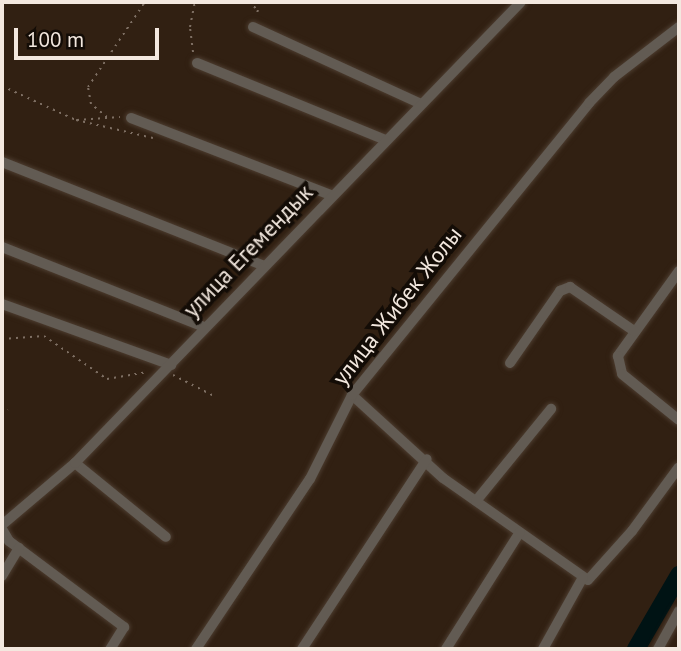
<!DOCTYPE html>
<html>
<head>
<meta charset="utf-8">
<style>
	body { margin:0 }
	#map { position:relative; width:681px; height:651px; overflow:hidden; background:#312012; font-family:"PT Sans",sans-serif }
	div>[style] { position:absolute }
	.river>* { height:18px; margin:-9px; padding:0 9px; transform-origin:9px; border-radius:9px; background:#001314 }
	.path>* { height:2px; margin-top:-1px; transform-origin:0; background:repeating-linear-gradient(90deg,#7e6f63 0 2px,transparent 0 7px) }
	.roads { filter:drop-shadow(0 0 2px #4c3c2f) drop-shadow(0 0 2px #4c3c2f) }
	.minor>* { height:10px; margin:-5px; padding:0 5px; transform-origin:5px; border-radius:5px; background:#625b53 }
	span { translate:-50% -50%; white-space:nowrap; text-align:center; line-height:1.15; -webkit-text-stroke:7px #130c06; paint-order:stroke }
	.street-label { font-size:23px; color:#f3e8df }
	.frame { position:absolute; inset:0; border:4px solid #f3e8df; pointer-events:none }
	.scale { position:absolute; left:14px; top:28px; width:145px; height:32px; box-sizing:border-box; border:4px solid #f3e8df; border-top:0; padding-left:9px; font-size:21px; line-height:24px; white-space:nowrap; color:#f3e8df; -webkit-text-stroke:5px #130c06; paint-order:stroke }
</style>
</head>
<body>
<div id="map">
	<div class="river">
		<div style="left:636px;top:649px;width:86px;rotate:-59.8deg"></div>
	</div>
	<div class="path">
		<div style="left:249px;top:2px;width:12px;rotate:42deg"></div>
		<div style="left:258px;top:10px;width:6px;rotate:108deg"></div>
		<div style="left:193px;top:52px;width:25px;rotate:-97deg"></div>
		<div style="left:190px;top:27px;width:25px;rotate:-79deg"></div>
		<div style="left:2px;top:86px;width:81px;rotate:24.7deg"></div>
		<div style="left:76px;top:120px;width:79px;rotate:13.2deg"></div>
		<div style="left:107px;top:117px;width:21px;rotate:-141deg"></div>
		<div style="left:91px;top:104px;width:17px;rotate:-100deg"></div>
		<div style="left:88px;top:87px;width:102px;rotate:-56.2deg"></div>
		<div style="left:77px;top:120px;width:43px;rotate:-4deg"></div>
		<div style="left:2px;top:339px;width:42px;rotate:-4.1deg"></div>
		<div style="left:44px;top:336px;width:76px;rotate:34.3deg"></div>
		<div style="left:107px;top:379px;width:41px;rotate:-9.9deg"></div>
		<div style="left:173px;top:375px;width:48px;rotate:27.1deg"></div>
		<div style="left:2px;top:414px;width:7px;rotate:-34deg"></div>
	</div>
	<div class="roads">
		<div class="minor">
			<div style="left:253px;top:27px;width:185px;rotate:24.6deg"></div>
			<div style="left:197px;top:63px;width:204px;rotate:22.2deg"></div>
			<div style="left:131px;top:118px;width:214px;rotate:21.1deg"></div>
			<div style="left:2px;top:162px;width:280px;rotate:21.6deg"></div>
			<div style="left:2px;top:247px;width:217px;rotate:21.6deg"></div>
			<div style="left:679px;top:271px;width:105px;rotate:125.7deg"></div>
			<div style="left:618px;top:356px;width:18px;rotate:77deg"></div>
			<div style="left:622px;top:374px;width:73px;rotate:38.9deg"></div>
			<div style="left:2px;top:304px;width:180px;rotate:19.8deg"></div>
			<div style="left:510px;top:363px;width:88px;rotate:-55.2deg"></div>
			<div style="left:560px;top:291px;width:11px;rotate:-22deg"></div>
			<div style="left:570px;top:287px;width:78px;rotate:34.5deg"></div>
			<div style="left:352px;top:395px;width:123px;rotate:42.4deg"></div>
			<div style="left:443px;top:478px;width:177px;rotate:35.1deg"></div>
			<div style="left:588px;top:580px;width:66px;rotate:-48.1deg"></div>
			<div style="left:632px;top:531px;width:79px;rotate:-53.7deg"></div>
			<div style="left:75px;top:463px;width:117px;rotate:39.1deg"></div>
			<div style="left:476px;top:501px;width:119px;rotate:-50.8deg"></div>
			<div style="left:2px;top:525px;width:96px;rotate:-40.3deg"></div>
			<div style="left:75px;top:463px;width:641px;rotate:-45.95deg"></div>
			<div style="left:2px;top:529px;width:14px;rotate:60deg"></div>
			<div style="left:9px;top:541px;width:144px;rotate:36.8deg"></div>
			<div style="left:124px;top:627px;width:26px;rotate:122deg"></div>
			<div style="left:2px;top:576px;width:33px;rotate:-59deg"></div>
			<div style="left:196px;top:649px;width:205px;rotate:-56.2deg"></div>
			<div style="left:310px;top:479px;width:94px;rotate:-63.4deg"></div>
			<div style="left:352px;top:395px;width:376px;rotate:-50.9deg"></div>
			<div style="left:589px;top:103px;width:36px;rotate:-46deg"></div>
			<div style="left:614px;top:77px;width:82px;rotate:-37.6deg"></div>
			<div style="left:302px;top:649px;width:227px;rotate:-56.7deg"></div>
			<div style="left:446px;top:649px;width:138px;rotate:-57.7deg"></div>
			<div style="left:543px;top:649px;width:82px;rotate:-60.9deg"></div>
			<div style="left:658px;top:649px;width:43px;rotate:-61.1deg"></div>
		</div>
	</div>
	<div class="street-label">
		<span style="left:248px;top:251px;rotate:-46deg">улица Егемендык</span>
		<span style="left:397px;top:306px;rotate:-52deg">улица Жибек Жолы</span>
	</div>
	<div class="frame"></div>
	<div class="scale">100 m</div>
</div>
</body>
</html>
